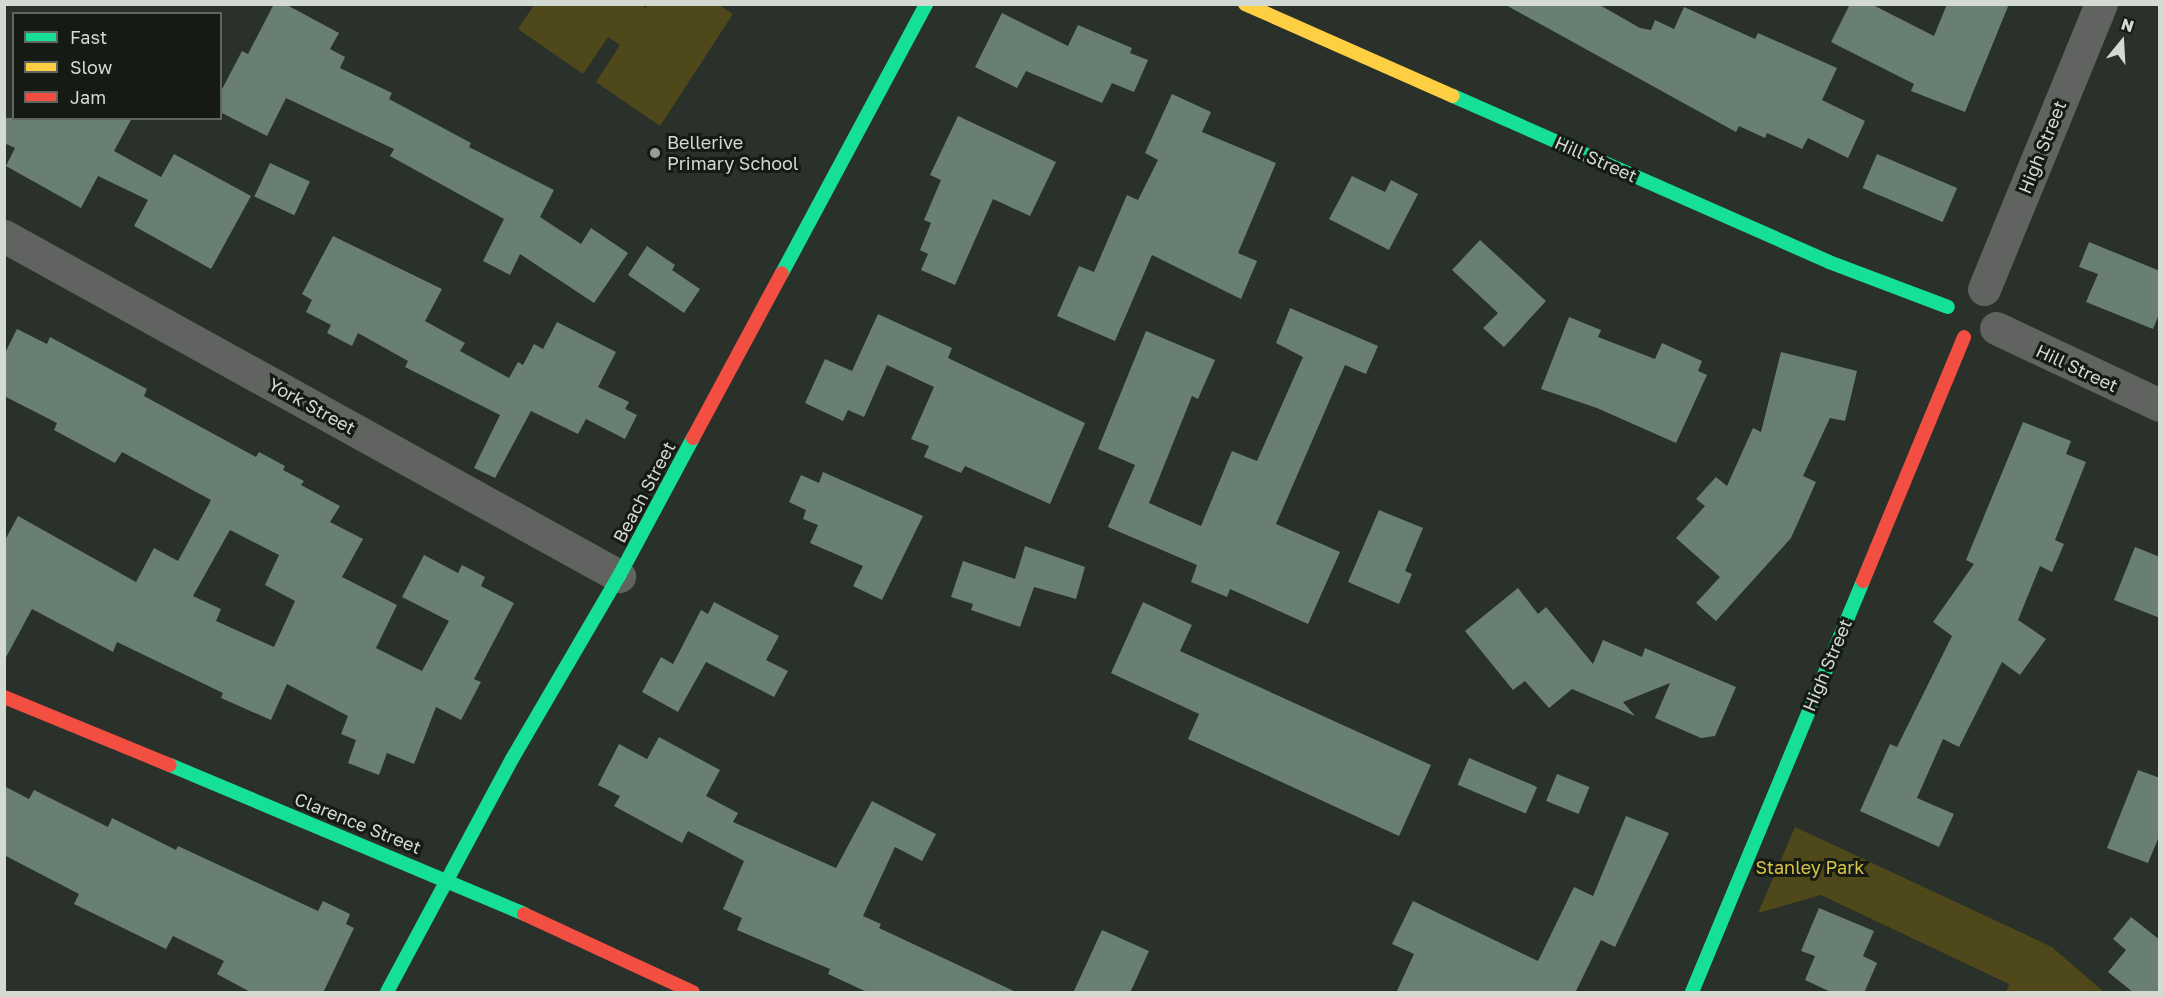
<!DOCTYPE html>
<html>
<head>
<meta charset="utf-8">
<style>
	body { margin:0 }
	#map { position:relative; width:2164px; height:997px; overflow:hidden; background:#2a302a; font-family:"Golos Text",sans-serif }
	div>[style] { position:absolute }
	.green>* { inset:0; background:#4f481a }
	.building>* { inset:0; background:#697f74; transform-origin:0 0 }
	.street>* { height:33px; margin:-16.5px; padding:0 16.5px; transform-origin:16.5px; border-radius:16.5px; background:#616360 }
	.fast>* { height:14px; margin:-7px; padding:0 7px; transform-origin:7px; border-radius:7px; background:#16e098 }
	.slow>* { height:14px; margin:-7px; padding:0 7px; transform-origin:7px; border-radius:7px; background:#ffcf43 }
	.jam>* { height:14px; margin:-7px; padding:0 7px; transform-origin:7px; border-radius:7px; background:#f24e42 }
	.dots>* { width:16px; height:16px; translate:-50% -50%; box-sizing:border-box; border:3px solid #151a14; border-radius:50% }
	span { translate:-50% -50%; white-space:nowrap; text-align:center; line-height:1.15; -webkit-text-stroke:6px #151a14; paint-order:stroke }
	.poi-label { font-size:18px; color:#d2dad2 }
	.left { translate:0 -50%; text-align:left }
	.street-label { font-size:18px; color:#d2dad2 }
	.park-label { font-size:18px; color:#d9c547 }
	.frame { position:absolute; inset:0; border:6px solid #d2dad2; pointer-events:none }
	.legend { position:absolute; left:12px; top:12px; width:210px; height:108px; box-sizing:border-box; background:#151a14; border:2px solid #616760; margin:0; padding:8px 10px; list-style:none; font-size:18px; color:#d2dad2 }
	.legend li { display:flex; align-items:center; gap:12px; height:30px }
	.legend b { width:30px; border:2px solid #616760 }
	.north { position:absolute; left:2092px; top:12px; width:60px; height:60px; -webkit-text-stroke:4px #151a14; paint-order:stroke; rotate:18deg; font-size:16px; font-weight:700; line-height:24px; text-align:center; color:#d2dad2 }
	.north::after { content:''; display:block; margin:auto; width:21px; height:27px; background:#d2dad2; clip-path:polygon(50% 0,100% 100%,50% 72%,0 100%) }
</style>
</head>
<body>
<div id="map">
	<div class="green">
		<div style="clip-path:polygon(641px 5px,646px 8px,648px 4px,719px 5px,733px 14px,660px 126px,596px 82px,620px 45px,608px 37px,583px 74px,518px 29px,534px 5px)"></div>
		<div style="clip-path:polygon(1795px 827px,2052px 947px,2104px 992px,2006px 992px,2009px 984px,1821px 895px,1758px 913px)"></div>
	</div>
	<div class="building">
		<div style="clip-path:polygon(274px 4px,285px 4px,339px 33px,330px 49px,345px 57px,340px 68px,392px 93px,389px 99px,471px 143px,469px 147px,554px 190px,540px 217px,581px 244px,591px 228px,628px 253px,594px 303px,520px 254px,510px 275px,483px 261px,504px 219px,390px 156px,394px 149px,286px 98px,267px 136px,220px 112px,220px 93px,242px 51px,248px 54px)"></div>
		<div style="clip-path:polygon(1504px 4px,1598px 4px,1640px 28px,1651px 30px,1655px 20px,1674px 29px,1684px 7px,1755px 39px,1758px 33px,1837px 68px,1822px 100px,1865px 121px,1848px 158px,1808px 138px,1802px 149px,1767px 133px,1765px 138px,1739px 126px,1736px 132px)"></div>
		<div style="clip-path:polygon(1850px 4px,1871px 4px,1934px 36px,1947px 4px,2009px 4px,1965px 112px,1911px 91px,1914px 84px,1831px 42px)"></div>
		<div style="clip-path:polygon(1002px 13px,1068px 46px,1078px 25px,1132px 48px,1130px 53px,1148px 60px,1134px 92px,1112px 83px,1102px 103px,1026px 71px,1017px 88px,975px 67px)"></div>
		<div style="clip-path:polygon(1172px 94px,1211px 112px,1202px 132px,1276px 163px,1238px 253px,1257px 261px,1241px 299px,1152px 255px,1115px 341px,1057px 316px,1079px 266px,1094px 272px,1127px 195px,1138px 200px,1158px 160px,1145px 153px)"></div>
		<div style="clip-path:polygon(958px 116px,1056px 162px,1030px 216px,993px 199px,955px 285px,921px 270px,928px 254px,920px 250px,931px 223px,924px 220px,941px 180px,930px 175px)"></div>
		<div style="clip-path:polygon(4px 118px,132px 118px,114px 151px,161px 177px,174px 154px,251px 196px,211px 269px,134px 226px,148px 200px,98px 176px,81px 208px,6px 166px,15px 148px,4px 143px)"></div>
		<div style="left:1877px;top:154px;width:87px;height:37px;rotate:23deg"></div>
		<div style="left:270px;top:163px;width:44px;height:37px;rotate:25deg"></div>
		<div style="clip-path:polygon(1352px 176px,1385px 192px,1391px 180px,1418px 194px,1389px 250px,1329px 219px)"></div>
		<div style="clip-path:polygon(333px 236px,442px 289px,425px 321px,465px 343px,460px 351px,509px 378px,518px 362px,523px 365px,534px 344px,543px 349px,557px 322px,616px 352px,598px 387px,629px 402px,625px 409px,637px 415px,625px 439px,586px 419px,578px 434px,531px 411px,495px 478px,474px 468px,500px 415px,405px 367px,408px 361px,358px 333px,352px 346px,327px 333px,331px 325px,306px 312px,312px 300px,302px 294px)"></div>
		<div style="clip-path:polygon(1480px 240px,1546px 301px,1504px 347px,1483px 328px,1498px 313px,1452px 270px)"></div>
		<div style="clip-path:polygon(2089px 242px,2160px 271px,2160px 312px,2153px 329px,2086px 302px,2098px 274px,2079px 267px)"></div>
		<div style="clip-path:polygon(647px 246px,675px 265px,672px 270px,700px 289px,684px 313px,628px 275px)"></div>
		<div style="clip-path:polygon(1290px 308px,1378px 346px,1366px 374px,1345px 365px,1276px 524px,1340px 552px,1308px 624px,1230px 589px,1227px 597px,1191px 582px,1197px 565px,1108px 527px,1135px 465px,1098px 449px,1146px 331px,1215px 360px,1198px 399px,1192px 396px,1149px 503px,1201px 526px,1232px 451px,1257px 461px,1303px 357px,1276px 343px)"></div>
		<div style="clip-path:polygon(878px 314px,952px 348px,948px 358px,1085px 423px,1050px 504px,965px 466px,961px 473px,924px 457px,929px 446px,911px 439px,934px 387px,887px 365px,864px 417px,848px 410px,843px 421px,805px 403px,825px 359px,852px 371px)"></div>
		<div style="clip-path:polygon(1569px 317px,1601px 330px,1598px 337px,1655px 359px,1662px 343px,1702px 361px,1698px 371px,1707px 375px,1676px 443px,1597px 408px,1541px 389px)"></div>
		<div style="clip-path:polygon(evenodd,17px 329px,47px 344px,50px 337px,147px 389px,144px 396px,256px 457px,259px 452px,285px 466px,283px 470px,304px 481px,301px 485px,340px 506px,330px 522px,363px 539px,342px 577px,397px 605px,376px 648px,422px 671px,449px 621px,402px 597px,424px 555px,458px 573px,462px 565px,485px 577px,481px 586px,514px 603px,474px 679px,481px 682px,461px 720px,436px 707px,414px 764px,387px 753px,379px 775px,348px 763px,356px 740px,341px 734px,348px 716px,287px 684px,271px 720px,221px 698px,223px 693px,117px 642px,113px 652px,32px 609px,4px 661px,4px 542px,18px 516px,136px 582px,154px 548px,178px 561px,211px 500px,122px 452px,115px 463px,54px 430px,57px 423px,4px 396px,4px 355px,17px 329px,230px 530px,279px 555px,265px 585px,295px 601px,274px 647px,216px 621px,221px 609px,193px 596px,230px 530px)"></div>
		<div style="clip-path:polygon(1781px 352px,1857px 371px,1845px 421px,1830px 418px,1803px 476px,1816px 482px,1791px 538px,1716px 621px,1696px 603px,1720px 577px,1676px 538px,1705px 506px,1696px 499px,1716px 477px,1727px 486px,1753px 428px,1761px 432px)"></div>
		<div style="clip-path:polygon(2023px 422px,2071px 441px,2066px 454px,2086px 462px,2055px 540px,2064px 544px,2052px 572px,2040px 566px,2018px 620px,2046px 639px,2020px 675px,2002px 662px,1959px 747px,1943px 739px,1917px 798px,1954px 814px,1939px 847px,1860px 811px,1890px 744px,1897px 747px,1952px 636px,1933px 622px,1974px 564px,1966px 560px)"></div>
		<div style="clip-path:polygon(823px 472px,923px 516px,882px 600px,853px 586px,863px 566px,810px 543px,818px 525px,803px 519px,806px 510px,789px 502px,801px 475px,819px 483px)"></div>
		<div style="clip-path:polygon(1379px 510px,1423px 528px,1405px 571px,1412px 574px,1399px 604px,1348px 582px)"></div>
		<div style="clip-path:polygon(1025px 546px,1085px 567px,1076px 599px,1034px 587px,1020px 627px,971px 610px,973px 604px,951px 597px,963px 561px,1015px 579px)"></div>
		<div style="clip-path:polygon(2135px 547px,2160px 557px,2160px 618px,2114px 600px)"></div>
		<div style="clip-path:polygon(1518px 588px,1538px 614px,1546px 607px,1593px 664px,1603px 640px,1642px 657px,1645px 648px,1736px 687px,1715px 736px,1701px 738px,1655px 718px,1670px 683px,1623px 702px,1635px 716px,1572px 689px,1549px 708px,1525px 681px,1513px 690px,1465px 631px)"></div>
		<div style="clip-path:polygon(714px 602px,779px 636px,766px 660px,788px 671px,774px 697px,706px 662px,678px 712px,642px 692px,661px 657px,673px 664px,701px 610px,708px 614px)"></div>
		<div style="clip-path:polygon(1143px 602px,1192px 625px,1180px 651px,1431px 765px,1399px 836px,1188px 739px,1199px 714px,1111px 673px)"></div>
		<div style="clip-path:polygon(659px 737px,720px 770px,706px 796px,738px 813px,733px 822px,836px 868px,872px 801px,936px 834px,922px 861px,895px 847px,863px 916px,881px 924px,879px 928px,1018px 993px,869px 993px,828px 974px,830px 969px,737px 930px,742px 918px,723px 909px,744px 861px,688px 831px,682px 843px,614px 806px,620px 796px,598px 785px,619px 744px,647px 759px)"></div>
		<div style="left:1469px;top:758px;width:74px;height:29px;rotate:23deg"></div>
		<div style="clip-path:polygon(2138px 770px,2160px 778px,2160px 834px,2148px 863px,2107px 848px)"></div>
		<div style="left:1557px;top:774px;width:35px;height:29px;rotate:22deg"></div>
		<div style="clip-path:polygon(4px 786px,29px 799px,34px 790px,108px 827px,112px 818px,176px 850px,178px 846px,318px 911px,323px 901px,350px 914px,346px 924px,354px 928px,323px 993px,252px 993px,217px 974px,224px 961px,173px 936px,166px 949px,74px 904px,79px 894px,4px 855px)"></div>
		<div style="clip-path:polygon(1626px 816px,1669px 833px,1615px 947px,1601px 940px,1575px 993px,1396px 993px,1414px 954px,1392px 944px,1413px 901px,1538px 961px,1574px 887px,1593px 896px)"></div>
		<div style="clip-path:polygon(1819px 908px,1874px 931px,1863px 956px,1877px 963px,1864px 993px,1833px 993px,1805px 980px,1815px 956px,1801px 951px)"></div>
		<div style="clip-path:polygon(2131px 917px,2160px 940px,2160px 993px,2134px 993px,2108px 972px,2126px 950px,2113px 939px)"></div>
		<div style="clip-path:polygon(1102px 930px,1149px 951px,1130px 993px,1073px 993px)"></div>
	</div>
	<div class="street">
		<div style="left:4px;top:236px;width:703px;rotate:28.94deg"></div>
		<div style="left:1984px;top:289px;width:308px;rotate:-67.7deg"></div>
		<div style="left:1996px;top:328px;width:181px;rotate:25.2deg"></div>
	</div>
	<div class="fast">
		<div style="left:1453px;top:96px;width:411px;rotate:23.8deg"></div>
		<div style="left:1829px;top:262px;width:127px;rotate:20.7deg"></div>
		<div style="left:782px;top:273px;width:305px;rotate:-61.8deg"></div>
		<div style="left:170px;top:765px;width:384px;rotate:22.8deg"></div>
		<div style="left:387px;top:992px;width:264px;rotate:-61.8deg"></div>
		<div style="left:512px;top:759px;width:212px;rotate:-59.7deg"></div>
		<div style="left:619px;top:576px;width:157px;rotate:-61.8deg"></div>
		<div style="left:1692px;top:992px;width:445px;rotate:-67.4deg"></div>
	</div>
	<div class="slow">
		<div style="left:1245px;top:4px;width:227px;rotate:23.9deg"></div>
	</div>
	<div class="jam">
		<div style="left:693px;top:438px;width:187px;rotate:-61.7deg"></div>
		<div style="left:1863px;top:581px;width:264px;rotate:-67.5deg"></div>
		<div style="left:4px;top:697px;width:179px;rotate:22.3deg"></div>
		<div style="left:524px;top:914px;width:186px;rotate:24.8deg"></div>
	</div>
	<div class="dots">
		<div style="left:655px;top:153px;background:#979e97"></div>
	</div>
	<div class="poi-label">
		<span class="left" style="left:667px;top:153px">Bellerive<br>Primary School</span>
	</div>
	<div class="street-label">
		<span style="left:2042px;top:147px;rotate:-68deg">High Street</span>
		<span style="left:1596px;top:159px;rotate:24deg">Hill Street</span>
		<span style="left:2077px;top:368px;rotate:25deg">Hill Street</span>
		<span style="left:312px;top:406px;rotate:29deg">York Street</span>
		<span style="left:644px;top:492px;rotate:-62deg">Beach Street</span>
		<span style="left:1827px;top:665px;rotate:-67deg">High Street</span>
		<span style="left:358px;top:823px;rotate:22deg">Clarence Street</span>
	</div>
	<div class="park-label">
		<span style="left:1810px;top:867px">Stanley Park</span>
	</div>
	<div class="frame"></div>
	<ul class="legend">
	<li><b style="height:8px;background:#16e098"></b>Fast</li>
	<li><b style="height:8px;background:#ffcf43"></b>Slow</li>
	<li><b style="height:8px;background:#f24e42"></b>Jam</li>
	</ul>
	<div class="north">N</div>
</div>
</body>
</html>
